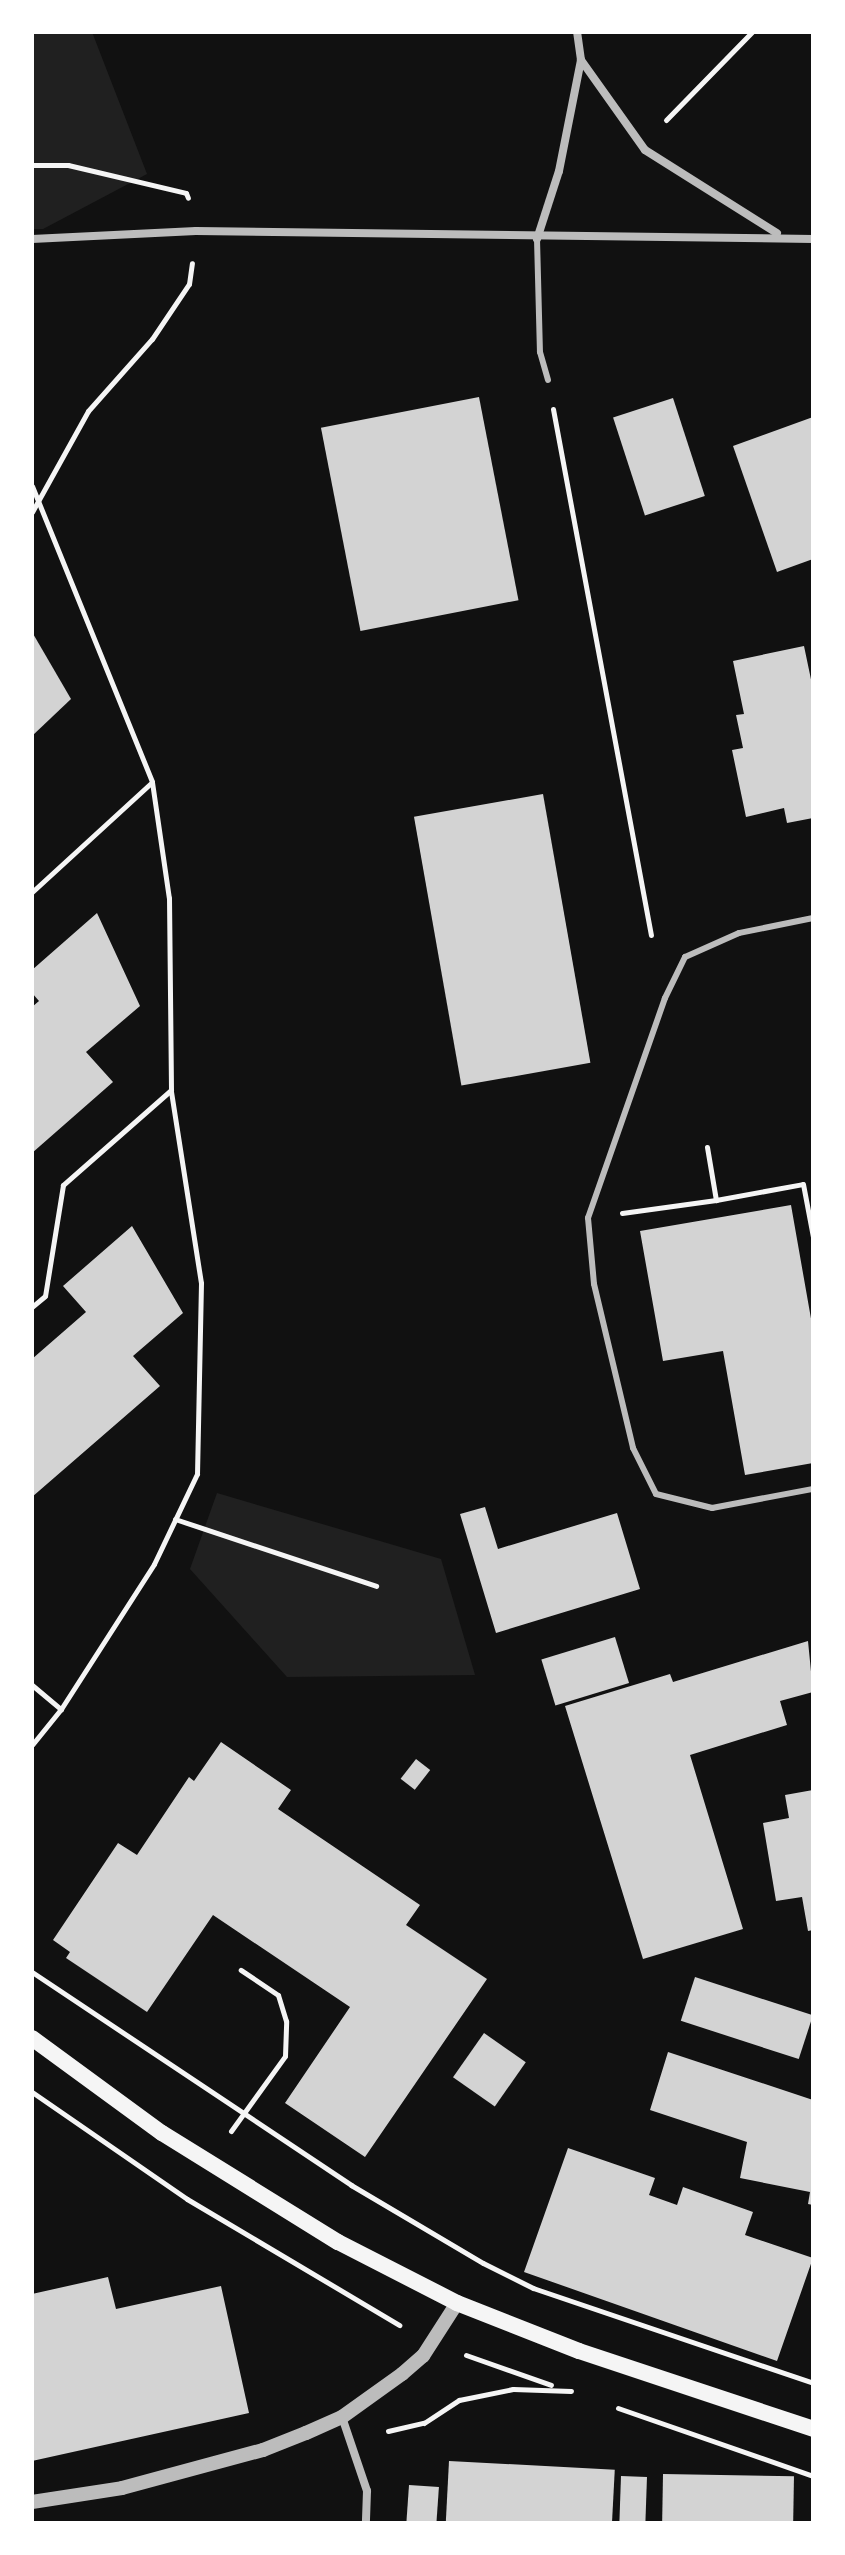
<!DOCTYPE html>
<html>
<head>
<meta charset="utf-8">
<style>
	body { margin:0 }
	#map { position:relative; width:845px; height:2555px; overflow:hidden; background:#111; font-family:Spectral,serif }
	div>[style] { position:absolute }
	.green>* { inset:0; background:#202020 }
	.building>* { inset:0; background:#d3d3d3; transform-origin:0 0 }
	.path>* { height:5px; margin:-2.5px; padding:0 2.5px; transform-origin:2.5px; border-radius:2.5px; background:#f5f5f5 }
	.service>* { height:6px; margin:-3px; padding:0 3px; transform-origin:3px; border-radius:3px; background:#bcbcbc }
	.minor>* { height:8px; margin:-4px; padding:0 4px; transform-origin:4px; border-radius:4px; background:#bcbcbc }
	.tertiary>* { height:14px; margin:-7px; padding:0 7px; transform-origin:7px; border-radius:7px; background:#bcbcbc }
	.secondary>* { height:16px; margin:-8px; padding:0 8px; transform-origin:8px; border-radius:8px; background:#f5f5f5 }
	span { translate:-50% -50%; white-space:nowrap; text-align:center; line-height:1.15; -webkit-text-stroke:8px #fff; paint-order:stroke }
	.frame { position:absolute; inset:0; border:34px solid #fff; pointer-events:none }
</style>
</head>
<body>
<div id="map">
	<div class="green">
		<div style="clip-path:polygon(32px 32px,92px 32px,147px 174px,43px 229px,32px 229px)"></div>
		<div style="clip-path:polygon(217px 1493px,441px 1559px,475px 1675px,287px 1677px,190px 1569px)"></div>
	</div>
	<div class="building">
		<div style="left:479px;top:397px;width:207px;height:161px;rotate:79deg"></div>
		<div style="left:673px;top:398px;width:103px;height:63px;rotate:72deg"></div>
		<div style="clip-path:polygon(813px 417px,813px 559px,777px 572px,733px 446px)"></div>
		<div style="clip-path:polygon(32px 632px,71px 699px,32px 736px)"></div>
		<div style="clip-path:polygon(804px 646px,813px 689px,813px 818px,787px 823px,784px 808px,746px 817px,732px 750px,743px 748px,736px 715px,744px 714px,733px 661px)"></div>
		<div style="left:543px;top:794px;width:273px;height:131px;rotate:80deg"></div>
		<div style="clip-path:polygon(97px 913px,140px 1006px,86px 1052px,113px 1082px,32px 1153px,32px 1007px,39px 1001px,32px 993px,32px 970px)"></div>
		<div style="clip-path:polygon(791px 1205px,813px 1330px,813px 1463px,745px 1475px,723px 1351px,663px 1361px,640px 1231px)"></div>
		<div style="clip-path:polygon(132px 1226px,183px 1313px,133px 1356px,160px 1386px,32px 1497px,32px 1359px,86px 1312px,63px 1286px)"></div>
		<div style="clip-path:polygon(485px 1507px,498px 1549px,617px 1513px,640px 1589px,496px 1633px,460px 1514px)"></div>
		<div style="left:615px;top:1637px;width:48px;height:77px;rotate:73deg"></div>
		<div style="clip-path:polygon(808px 1641px,813px 1692px,780px 1701px,787px 1725px,690px 1755px,743px 1929px,643px 1959px,565px 1706px,670px 1674px,673px 1682px)"></div>
		<div style="clip-path:polygon(221px 1742px,291px 1790px,278px 1809px,420px 1905px,406px 1925px,487px 1979px,365px 2157px,285px 2103px,350px 2007px,213px 1915px,147px 2012px,66px 1958px,70px 1952px,53px 1940px,118px 1843px,137px 1855px,189px 1777px,194px 1781px)"></div>
		<div style="left:416px;top:1759px;width:18px;height:25px;rotate:38deg"></div>
		<div style="clip-path:polygon(813px 1790px,813px 1930px,808px 1931px,802px 1897px,776px 1901px,763px 1823px,789px 1818px,785px 1795px)"></div>
		<div style="left:695px;top:1977px;width:124px;height:46px;rotate:18deg"></div>
		<div style="left:484px;top:2033px;width:51px;height:54px;rotate:35deg"></div>
		<div style="clip-path:polygon(668px 2052px,813px 2100px,813px 2205px,808px 2204px,810px 2192px,740px 2178px,747px 2142px,650px 2110px)"></div>
		<div style="clip-path:polygon(568px 2148px,655px 2178px,649px 2195px,677px 2205px,683px 2187px,753px 2212px,745px 2235px,813px 2258px,777px 2361px,524px 2272px)"></div>
		<div style="clip-path:polygon(108px 2277px,116px 2309px,221px 2286px,249px 2413px,32px 2461px,32px 2294px)"></div>
		<div style="left:449px;top:2461px;width:166px;height:62px;rotate:3deg"></div>
		<div style="left:663px;top:2474px;width:131px;height:49px;rotate:1deg"></div>
		<div style="left:621px;top:2476px;width:26px;height:47px;rotate:2deg"></div>
		<div style="left:409px;top:2485px;width:30px;height:38px;rotate:4deg"></div>
	</div>
	<div class="path">
		<div style="left:666px;top:120px;width:123px;rotate:-45.7deg"></div>
		<div style="left:32px;top:165px;width:36px"></div>
		<div style="left:68px;top:165px;width:121px;rotate:13.3deg"></div>
		<div style="left:186px;top:193px;width:5px;rotate:68deg"></div>
		<div style="left:553px;top:409px;width:535px;rotate:79.45deg"></div>
		<div style="left:32px;top:486px;width:319px;rotate:67.9deg"></div>
		<div style="left:152px;top:782px;width:117px;rotate:81.7deg"></div>
		<div style="left:169px;top:898px;width:192px;rotate:89.4deg"></div>
		<div style="left:171px;top:1090px;width:144px;rotate:138.7deg"></div>
		<div style="left:63px;top:1185px;width:112px;rotate:99.2deg"></div>
		<div style="left:45px;top:1296px;width:17px;rotate:140deg"></div>
		<div style="left:32px;top:512px;width:115px;rotate:-61deg"></div>
		<div style="left:88px;top:411px;width:96px;rotate:-48.4deg"></div>
		<div style="left:152px;top:339px;width:66px;rotate:-56.1deg"></div>
		<div style="left:189px;top:284px;width:21px;rotate:-82deg"></div>
		<div style="left:32px;top:892px;width:161px;rotate:-42.5deg"></div>
		<div style="left:707px;top:1147px;width:54px;rotate:80.4deg"></div>
		<div style="left:716px;top:1200px;width:88px;rotate:-10.4deg"></div>
		<div style="left:803px;top:1184px;width:54px;rotate:79.3deg"></div>
		<div style="left:622px;top:1213px;width:95px;rotate:-7.9deg"></div>
		<div style="left:175px;top:1519px;width:212px;rotate:18.4deg"></div>
		<div style="left:32px;top:1685px;width:38px;rotate:40deg"></div>
		<div style="left:61px;top:1709px;width:46px;rotate:128.9deg"></div>
		<div style="left:61px;top:1709px;width:172px;rotate:-57.3deg"></div>
		<div style="left:154px;top:1564px;width:100px;rotate:-64.5deg"></div>
		<div style="left:197px;top:1474px;width:191px;rotate:-88.8deg"></div>
		<div style="left:201px;top:1283px;width:194px;rotate:-98.9deg"></div>
		<div style="left:32px;top:1972px;width:384px;rotate:33.7deg"></div>
		<div style="left:351px;top:2185px;width:153px;rotate:30.6deg"></div>
		<div style="left:483px;top:2263px;width:56px;rotate:26.6deg"></div>
		<div style="left:533px;top:2288px;width:296px;rotate:18.7deg"></div>
		<div style="left:32px;top:2092px;width:188px;rotate:34.6deg"></div>
		<div style="left:187px;top:2199px;width:247px;rotate:30.7deg"></div>
		<div style="left:231px;top:2131px;width:92px;rotate:-54.2deg"></div>
		<div style="left:285px;top:2056px;width:35px;rotate:-88deg"></div>
		<div style="left:286px;top:2021px;width:27px;rotate:-107deg"></div>
		<div style="left:278px;top:1995px;width:45px;rotate:-146deg"></div>
		<div style="left:466px;top:2355px;width:90px;rotate:19.4deg"></div>
		<div style="left:618px;top:2408px;width:207px;rotate:19.2deg"></div>
		<div style="left:388px;top:2431px;width:37px;rotate:-13deg"></div>
		<div style="left:424px;top:2423px;width:42px;rotate:-33.3deg"></div>
		<div style="left:459px;top:2400px;width:55px;rotate:-11.5deg"></div>
		<div style="left:513px;top:2389px;width:58px;rotate:2deg"></div>
	</div>
	<div class="service">
		<div style="left:537px;top:239px;width:113px;rotate:88.5deg"></div>
		<div style="left:540px;top:352px;width:29px;rotate:74deg"></div>
		<div style="left:813px;top:918px;width:76px;rotate:168.5deg"></div>
		<div style="left:739px;top:933px;width:59px;rotate:156deg"></div>
		<div style="left:685px;top:957px;width:46px;rotate:116deg"></div>
		<div style="left:665px;top:998px;width:233px;rotate:109.3deg"></div>
		<div style="left:588px;top:1218px;width:66px;rotate:84.8deg"></div>
		<div style="left:594px;top:1284px;width:169px;rotate:76.6deg"></div>
		<div style="left:633px;top:1448px;width:51px;rotate:63.4deg"></div>
		<div style="left:656px;top:1494px;width:58px;rotate:14deg"></div>
		<div style="left:712px;top:1508px;width:103px;rotate:-10.7deg"></div>
	</div>
	<div class="minor">
		<div style="left:581px;top:60px;width:110px;rotate:54.6deg"></div>
		<div style="left:645px;top:150px;width:156px;rotate:32.2deg"></div>
		<div style="left:32px;top:239px;width:164px;rotate:-2.8deg"></div>
		<div style="left:196px;top:231px;width:617px;rotate:0.74deg"></div>
		<div style="left:537px;top:239px;width:71px;rotate:-72.1deg"></div>
		<div style="left:559px;top:171px;width:113px;rotate:-78.8deg"></div>
		<div style="left:581px;top:60px;width:28px;rotate:-98deg"></div>
		<div style="left:342px;top:2417px;width:78px;rotate:71.3deg"></div>
		<div style="left:367px;top:2491px;width:32px;rotate:92deg"></div>
	</div>
	<div class="tertiary">
		<div style="left:32px;top:2502px;width:91px;rotate:-8.8deg"></div>
		<div style="left:122px;top:2488px;width:146px;rotate:-15.1deg"></div>
		<div style="left:263px;top:2450px;width:46px;rotate:-21.6deg"></div>
		<div style="left:306px;top:2433px;width:39px;rotate:-24deg"></div>
		<div style="left:342px;top:2417px;width:74px;rotate:-35.6deg"></div>
		<div style="left:402px;top:2374px;width:28px;rotate:-41deg"></div>
		<div style="left:423px;top:2356px;width:63px;rotate:-57.3deg"></div>
	</div>
	<div class="secondary">
		<div style="left:32px;top:2038px;width:161px;rotate:36.2deg"></div>
		<div style="left:162px;top:2133px;width:207px;rotate:31.8deg"></div>
		<div style="left:338px;top:2242px;width:134px;rotate:27.1deg"></div>
		<div style="left:457px;top:2303px;width:131px;rotate:21.5deg"></div>
		<div style="left:579px;top:2351px;width:247px;rotate:18.4deg"></div>
	</div>
	<div class="frame"></div>
</div>
</body>
</html>
